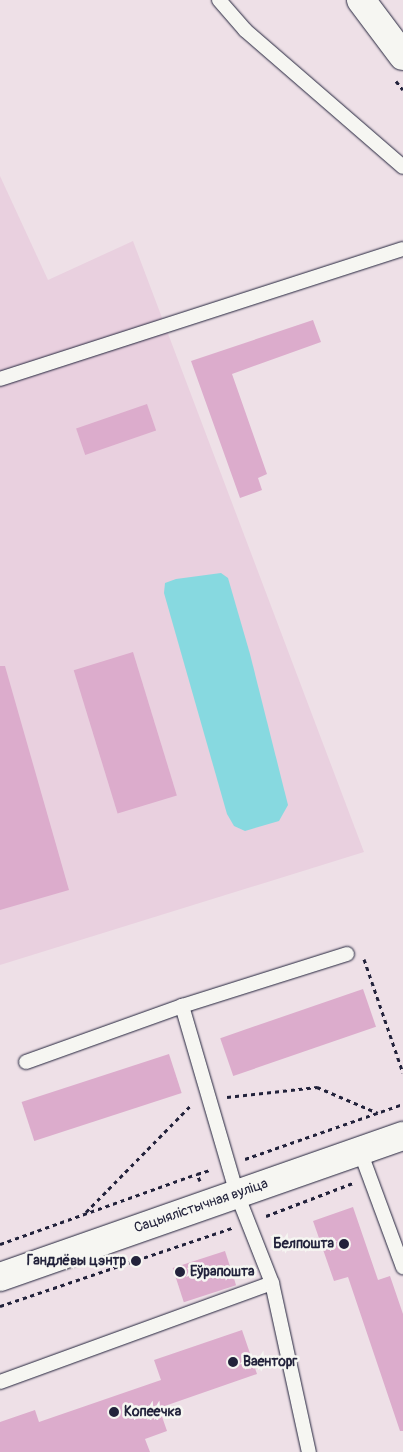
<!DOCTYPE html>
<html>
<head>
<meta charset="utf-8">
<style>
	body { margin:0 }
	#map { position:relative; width:403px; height:1452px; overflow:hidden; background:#eee0e7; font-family:Pangolin,sans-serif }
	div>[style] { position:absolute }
	.built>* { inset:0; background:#e9d0df }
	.water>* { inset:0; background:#87d9e0 }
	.building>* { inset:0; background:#dcaccc; transform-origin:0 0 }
	.path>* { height:3px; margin-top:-1.5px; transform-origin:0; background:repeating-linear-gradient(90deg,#22223b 0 4px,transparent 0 8px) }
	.roads { filter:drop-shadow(0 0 1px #22223b) drop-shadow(0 0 1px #22223b) }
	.lane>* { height:14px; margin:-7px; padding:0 7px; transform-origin:7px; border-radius:7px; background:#f6f6f2 }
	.secondary>* { height:28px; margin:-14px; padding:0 14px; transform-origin:14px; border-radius:14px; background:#f6f6f2 }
	.dots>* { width:14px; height:14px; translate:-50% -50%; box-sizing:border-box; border:2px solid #f6f6f2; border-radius:50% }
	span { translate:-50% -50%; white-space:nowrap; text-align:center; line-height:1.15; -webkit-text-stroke:5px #f6f6f2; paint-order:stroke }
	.street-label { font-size:14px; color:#22223b }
	.poi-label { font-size:14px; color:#22223b; font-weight:700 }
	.right { translate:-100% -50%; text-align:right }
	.left { translate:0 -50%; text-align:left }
</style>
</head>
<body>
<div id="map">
	<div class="built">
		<div style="clip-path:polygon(0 176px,48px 280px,133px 241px,364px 852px,0 965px)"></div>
	</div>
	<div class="water">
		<div style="clip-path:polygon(221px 573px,228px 578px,250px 654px,288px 805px,279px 821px,245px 831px,234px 826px,227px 814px,164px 593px,165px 583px,176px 579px)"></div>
	</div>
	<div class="building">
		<div style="clip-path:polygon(313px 320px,321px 342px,232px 374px,267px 474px,258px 478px,262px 490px,240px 498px,191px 361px)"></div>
		<div style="left:147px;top:404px;width:28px;height:75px;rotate:71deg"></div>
		<div style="left:133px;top:652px;width:150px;height:62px;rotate:73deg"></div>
		<div style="clip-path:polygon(0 666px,5px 666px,69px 890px,0 910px)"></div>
		<div style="left:363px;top:989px;width:40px;height:151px;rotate:71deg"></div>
		<div style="left:169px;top:1054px;width:41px;height:155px;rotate:72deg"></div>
		<div style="clip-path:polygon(353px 1207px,378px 1280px,390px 1276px,403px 1314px,403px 1431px,400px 1431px,348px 1277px,334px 1281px,313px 1221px)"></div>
		<div style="left:225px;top:1251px;width:36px;height:55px;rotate:72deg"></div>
		<div style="clip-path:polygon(242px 1330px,257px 1374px,159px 1408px,167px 1431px,145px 1439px,150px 1452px,0 1452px,0 1422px,35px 1410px,39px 1422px,161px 1380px,154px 1360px)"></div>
	</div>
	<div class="path">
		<div style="left:396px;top:81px;width:11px;rotate:52deg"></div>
		<div style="left:364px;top:959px;width:120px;rotate:71.1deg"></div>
		<div style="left:227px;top:1097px;width:91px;rotate:-6.3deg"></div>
		<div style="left:317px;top:1087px;width:66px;rotate:23.1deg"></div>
		<div style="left:245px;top:1159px;width:167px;rotate:-19.2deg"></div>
		<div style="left:200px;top:1181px;width:8px;rotate:-113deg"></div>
		<div style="left:197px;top:1174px;width:14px;rotate:-17deg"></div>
		<div style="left:86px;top:1212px;width:151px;rotate:-45.5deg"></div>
		<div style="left:266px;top:1216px;width:93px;rotate:-20.8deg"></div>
		<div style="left:0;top:1244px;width:209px;rotate:-19.6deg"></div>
		<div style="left:0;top:1306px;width:245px;rotate:-18.6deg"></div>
	</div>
	<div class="roads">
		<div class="lane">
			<div style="left:219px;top:0;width:40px;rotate:49deg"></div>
			<div style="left:245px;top:30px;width:209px;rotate:40.9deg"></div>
			<div style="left:0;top:379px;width:423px;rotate:-17.9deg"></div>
			<div style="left:26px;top:1062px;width:166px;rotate:-19.7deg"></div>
			<div style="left:360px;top:1151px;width:124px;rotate:69.7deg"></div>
			<div style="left:272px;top:1283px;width:173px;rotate:77.7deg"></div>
			<div style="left:0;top:1382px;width:289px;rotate:-20deg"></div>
			<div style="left:272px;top:1283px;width:96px;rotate:-111.5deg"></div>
			<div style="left:237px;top:1194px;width:196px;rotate:-106.3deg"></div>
			<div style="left:182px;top:1006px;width:173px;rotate:-17.5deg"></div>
		</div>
		<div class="secondary">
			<div style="left:361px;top:0;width:70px;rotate:53.1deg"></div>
			<div style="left:0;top:1277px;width:427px;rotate:-19.3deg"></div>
		</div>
	</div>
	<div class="dots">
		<div style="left:344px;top:1244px;background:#22223b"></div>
		<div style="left:136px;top:1261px;background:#22223b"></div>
		<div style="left:180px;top:1272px;background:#22223b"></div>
		<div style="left:233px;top:1362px;background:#22223b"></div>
		<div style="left:114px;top:1412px;background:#22223b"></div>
	</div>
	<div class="street-label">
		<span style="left:201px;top:1206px;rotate:-19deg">Сацыялістычная вуліца</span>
	</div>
	<div class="poi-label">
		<span class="right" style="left:334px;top:1244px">Белпошта</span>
		<span class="right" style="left:126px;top:1261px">Гандлёвы цэнтр</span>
		<span class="left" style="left:190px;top:1272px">Еўрапошта</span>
		<span class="left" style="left:243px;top:1362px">Ваенторг</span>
		<span class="left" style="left:124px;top:1412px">Копеечка</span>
	</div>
</div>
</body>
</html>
